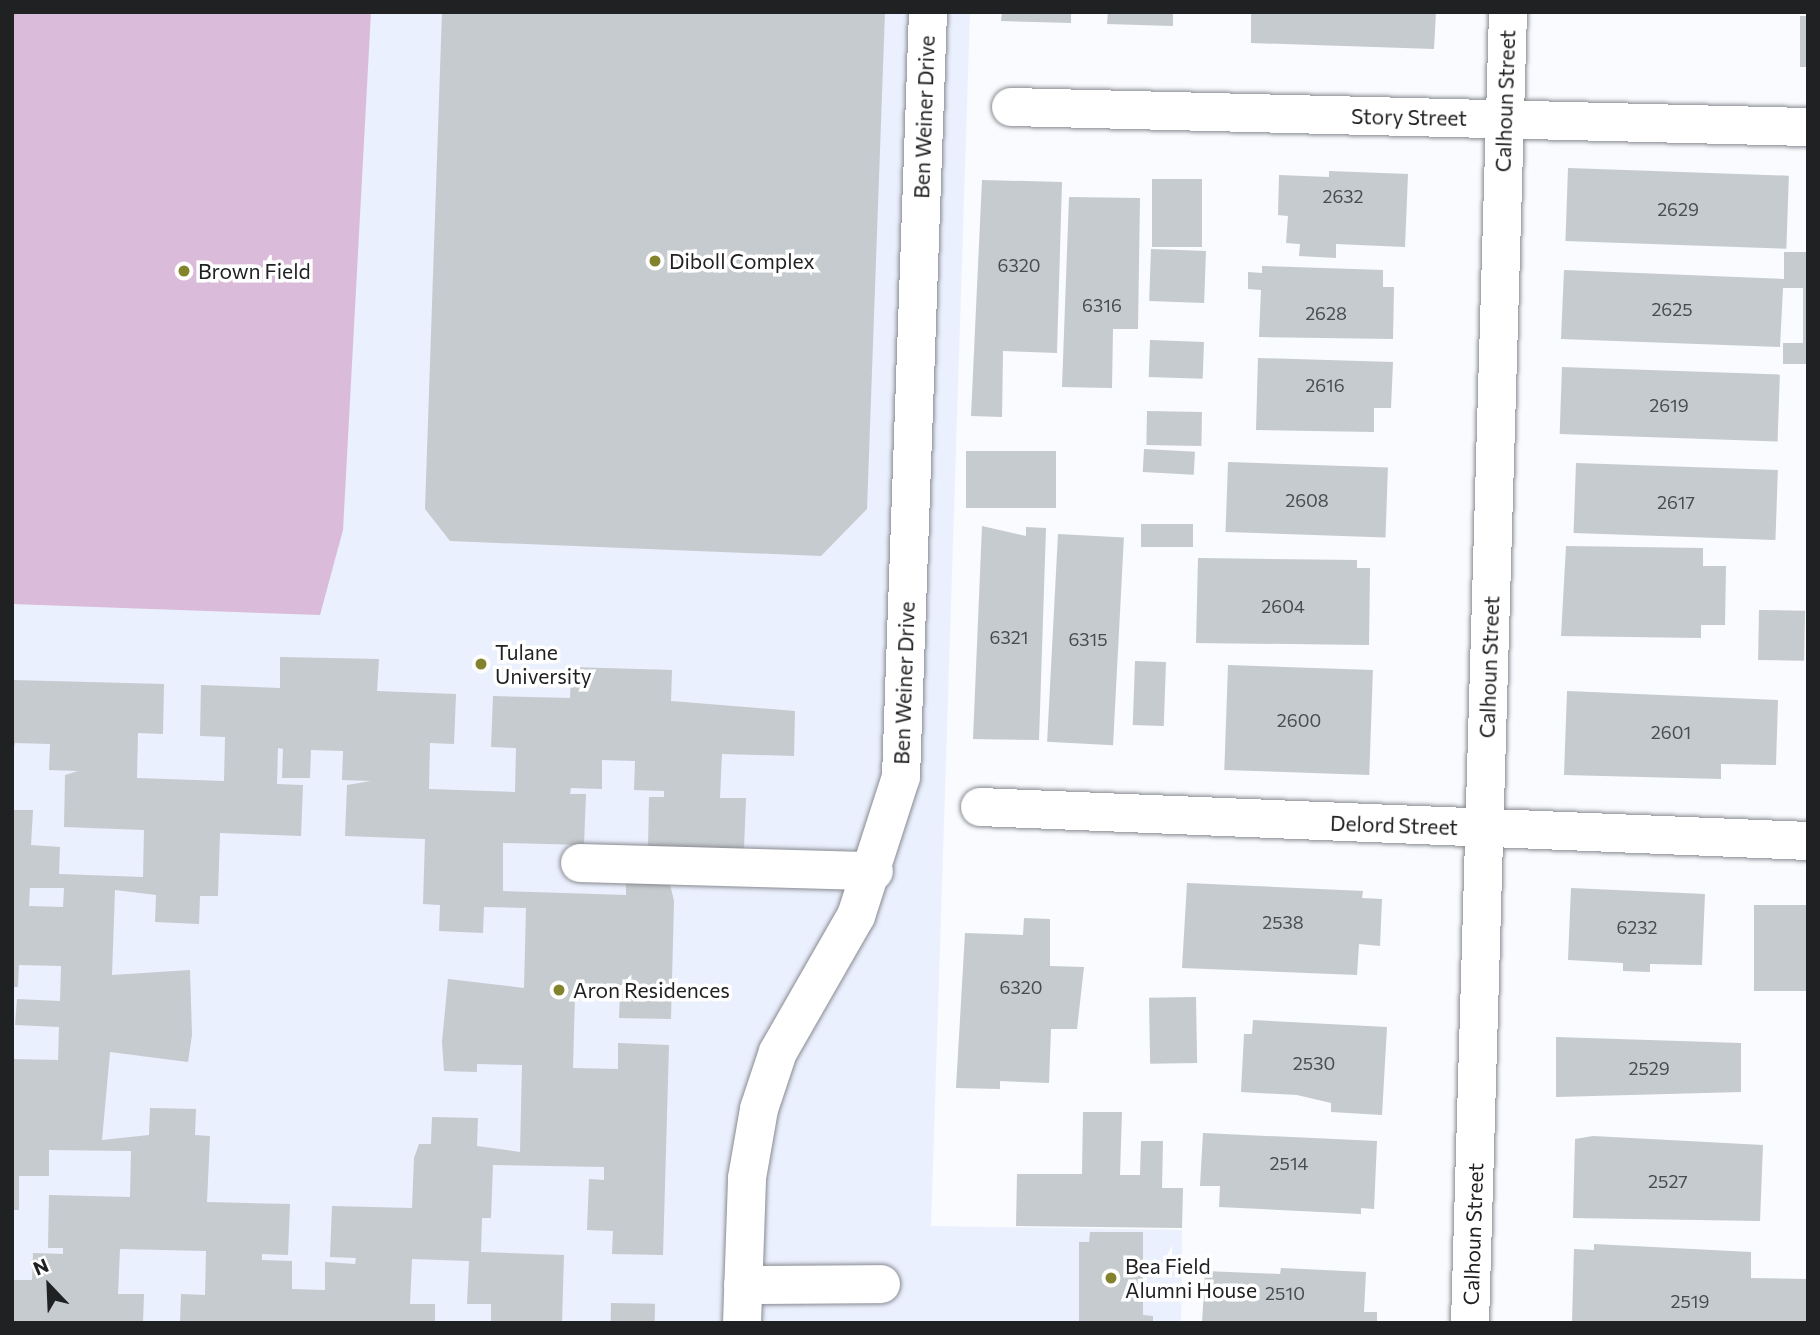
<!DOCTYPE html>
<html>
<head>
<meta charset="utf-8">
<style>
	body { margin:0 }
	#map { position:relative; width:1820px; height:1335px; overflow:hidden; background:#f9fbfe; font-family:Commissioner,sans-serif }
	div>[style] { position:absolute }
	.built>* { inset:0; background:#eaf0fd }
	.green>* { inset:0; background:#dabbd9 }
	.building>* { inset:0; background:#c5cbce; transform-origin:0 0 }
	.roads { filter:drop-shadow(0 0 2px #888a90) drop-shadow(0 0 2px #888a90) }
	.minor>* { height:38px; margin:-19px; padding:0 19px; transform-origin:19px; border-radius:19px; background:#fff }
	.dots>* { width:19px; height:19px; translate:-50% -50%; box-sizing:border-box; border:4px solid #fff; border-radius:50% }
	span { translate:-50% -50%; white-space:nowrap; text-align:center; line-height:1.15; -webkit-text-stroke:7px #fff; paint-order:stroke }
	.number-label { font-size:18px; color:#494c4e }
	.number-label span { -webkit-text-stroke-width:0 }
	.street-label { font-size:21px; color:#202123 }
	.poi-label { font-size:21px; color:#202123 }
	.left { translate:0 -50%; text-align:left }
	.frame { position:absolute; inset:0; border:14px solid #202123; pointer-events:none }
	.north { position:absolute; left:14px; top:1251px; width:70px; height:70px; -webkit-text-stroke:5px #fff; paint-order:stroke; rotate:337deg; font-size:19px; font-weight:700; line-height:28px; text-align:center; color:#202123 }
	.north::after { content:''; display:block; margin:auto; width:24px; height:32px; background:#202123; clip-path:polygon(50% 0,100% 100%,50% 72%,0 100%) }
</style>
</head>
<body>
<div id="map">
	<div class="built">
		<div style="clip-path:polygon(12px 12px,970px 12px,931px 1226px,1182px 1230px,1181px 1323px,12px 1323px)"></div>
	</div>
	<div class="green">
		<div style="clip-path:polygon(12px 12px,371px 12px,343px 530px,320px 615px,12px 604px)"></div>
	</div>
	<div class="building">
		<div style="clip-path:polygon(442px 12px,885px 12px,867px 509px,821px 556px,450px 541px,425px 509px)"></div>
		<div style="clip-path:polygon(1002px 12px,1071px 12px,1071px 23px,1001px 21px)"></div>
		<div style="clip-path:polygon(1108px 12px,1173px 12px,1173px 26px,1107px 24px)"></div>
		<div style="clip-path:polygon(1251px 12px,1436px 12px,1434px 49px,1251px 43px)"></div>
		<div style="left:1800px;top:16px;width:8px;height:51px"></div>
		<div style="left:1568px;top:168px;width:221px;height:73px;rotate:2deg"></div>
		<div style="clip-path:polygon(1329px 171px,1408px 174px,1405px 247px,1336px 244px,1336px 258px,1299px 256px,1300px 244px,1286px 243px,1288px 216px,1278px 215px,1279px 175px,1329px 177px)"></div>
		<div style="left:1152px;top:179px;width:50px;height:68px"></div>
		<div style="clip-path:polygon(982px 180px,1062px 182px,1057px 353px,1003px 351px,1002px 417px,971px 416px)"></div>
		<div style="clip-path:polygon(1069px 197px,1140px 198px,1138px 329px,1113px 329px,1112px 388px,1062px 387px)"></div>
		<div style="left:1151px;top:249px;width:55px;height:52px;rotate:2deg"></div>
		<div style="clip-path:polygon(1784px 252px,1808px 252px,1808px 364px,1783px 364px,1783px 343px,1803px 343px,1803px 288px,1783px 288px,1780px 347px,1561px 339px,1564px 270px,1784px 279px)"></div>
		<div style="clip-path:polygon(1262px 266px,1383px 270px,1383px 287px,1394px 287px,1393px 339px,1259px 337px,1261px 290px,1248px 289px,1248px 272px,1262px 273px)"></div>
		<div style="left:1150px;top:340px;width:54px;height:37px;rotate:2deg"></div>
		<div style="clip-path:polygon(1258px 358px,1393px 362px,1391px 408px,1374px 408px,1374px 432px,1256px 430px)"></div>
		<div style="left:1562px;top:367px;width:218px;height:67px;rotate:2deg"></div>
		<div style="left:1147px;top:411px;width:55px;height:34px;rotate:1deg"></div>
		<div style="left:1144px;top:449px;width:51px;height:23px;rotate:3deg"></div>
		<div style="left:966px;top:451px;width:90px;height:57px"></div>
		<div style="left:1228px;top:462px;width:160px;height:70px;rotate:2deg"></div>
		<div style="left:1576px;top:463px;width:202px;height:70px;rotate:2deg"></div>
		<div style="left:1141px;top:524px;width:52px;height:23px"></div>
		<div style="clip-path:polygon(982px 526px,1026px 536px,1026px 527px,1046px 528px,1039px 740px,973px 739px)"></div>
		<div style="left:1058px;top:534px;width:66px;height:208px;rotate:3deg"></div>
		<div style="clip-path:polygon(1566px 546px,1703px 548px,1703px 566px,1726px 566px,1725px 625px,1701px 625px,1701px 638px,1561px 636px)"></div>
		<div style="clip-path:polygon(1198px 558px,1357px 560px,1357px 568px,1370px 568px,1369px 645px,1196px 643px)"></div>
		<div style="left:1759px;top:610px;width:46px;height:50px;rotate:1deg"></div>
		<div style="clip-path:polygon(evenodd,280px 657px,379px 659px,377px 691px,456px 694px,454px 744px,430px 743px,429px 789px,515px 792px,516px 748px,491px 747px,493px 696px,570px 698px,571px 667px,672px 670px,671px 701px,795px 711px,794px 756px,722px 754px,720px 798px,746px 798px,744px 849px,648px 847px,649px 797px,664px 797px,664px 791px,634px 790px,635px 761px,602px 760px,602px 789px,571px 788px,570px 794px,586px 794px,584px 845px,503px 843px,503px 891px,626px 895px,626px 883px,670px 884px,674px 901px,671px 1019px,619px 1018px,620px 993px,575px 993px,573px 1068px,618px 1069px,618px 1043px,669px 1045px,663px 1255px,612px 1254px,613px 1231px,587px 1230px,589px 1179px,604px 1180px,604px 1167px,493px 1165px,491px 1218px,482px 1218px,481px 1252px,564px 1255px,562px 1323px,491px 1323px,491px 1304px,467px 1304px,469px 1261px,412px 1259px,410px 1304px,435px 1304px,435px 1323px,180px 1323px,181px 1294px,205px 1295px,206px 1251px,120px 1249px,118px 1294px,144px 1294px,143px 1323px,12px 1323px,12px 1280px,32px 1280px,33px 1253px,63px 1254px,63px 1248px,48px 1248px,49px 1195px,130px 1197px,131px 1151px,49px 1150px,49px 1176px,19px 1176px,19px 1210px,12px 1210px,12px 1059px,58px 1060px,59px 1027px,15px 1025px,17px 999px,60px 1001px,61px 966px,19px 965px,18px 987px,12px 987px,12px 810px,33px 810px,31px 845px,60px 847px,59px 874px,143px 877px,144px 830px,64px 827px,65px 775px,78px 771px,49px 770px,50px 744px,15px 743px,12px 756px,12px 680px,164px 684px,163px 734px,138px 733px,137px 778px,224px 781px,225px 737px,200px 736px,201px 685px,280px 688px,280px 657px,278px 748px,283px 749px,282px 778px,310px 778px,311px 750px,343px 751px,342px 780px,371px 781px,347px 785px,345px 836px,425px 839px,423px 904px,440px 905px,439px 931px,483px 933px,484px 907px,526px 908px,524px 988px,448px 979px,442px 1042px,444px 1071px,477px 1072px,477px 1064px,522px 1065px,520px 1152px,477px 1146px,478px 1118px,432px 1117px,431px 1144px,419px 1144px,414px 1158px,412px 1208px,332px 1206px,330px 1257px,356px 1258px,355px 1264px,325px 1262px,325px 1290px,292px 1289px,292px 1261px,262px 1260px,262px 1254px,288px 1255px,290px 1204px,207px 1202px,210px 1136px,195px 1135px,196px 1109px,150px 1108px,149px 1135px,102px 1140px,110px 1052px,188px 1062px,192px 1035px,190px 970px,112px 975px,115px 890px,156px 895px,155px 922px,199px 924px,200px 896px,218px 896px,220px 833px,301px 836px,303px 785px,277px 784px,278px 748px,280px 657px,30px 888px,64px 888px,63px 907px,29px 906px,30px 888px)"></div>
		<div style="left:1135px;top:661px;width:31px;height:64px;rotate:2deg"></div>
		<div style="left:1228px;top:665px;width:145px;height:105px;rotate:2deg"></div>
		<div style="clip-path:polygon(1567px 691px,1778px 700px,1776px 765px,1721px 764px,1721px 779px,1564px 775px)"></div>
		<div style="clip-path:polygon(1187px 883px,1363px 891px,1362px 898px,1382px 899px,1380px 946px,1359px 944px,1357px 975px,1182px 968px)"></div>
		<div style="clip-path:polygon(1571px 888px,1705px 894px,1702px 965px,1650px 964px,1650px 972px,1623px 971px,1623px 963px,1568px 960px)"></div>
		<div style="left:1754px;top:905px;width:54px;height:86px"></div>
		<div style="clip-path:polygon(1024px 918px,1050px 919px,1050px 966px,1084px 967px,1077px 1029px,1051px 1029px,1049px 1083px,1000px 1081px,1000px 1089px,956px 1088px,965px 933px,1023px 935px)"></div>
		<div style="left:1196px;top:997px;width:66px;height:47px;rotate:89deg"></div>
		<div style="clip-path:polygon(1253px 1020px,1387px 1027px,1382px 1115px,1331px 1112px,1331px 1103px,1297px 1095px,1241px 1092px,1244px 1034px,1252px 1034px)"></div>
		<div style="clip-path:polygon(1556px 1037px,1741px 1043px,1741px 1092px,1556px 1097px)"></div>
		<div style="clip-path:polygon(1083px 1112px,1122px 1112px,1120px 1175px,1140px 1175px,1141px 1141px,1163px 1141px,1162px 1188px,1183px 1188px,1182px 1228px,1016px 1226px,1017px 1174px,1082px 1174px)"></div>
		<div style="clip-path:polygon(1203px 1133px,1377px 1141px,1374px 1209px,1361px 1208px,1361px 1214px,1219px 1207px,1220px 1186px,1200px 1186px)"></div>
		<div style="clip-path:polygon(1593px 1136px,1763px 1145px,1760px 1221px,1573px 1218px,1575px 1139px)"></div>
		<div style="clip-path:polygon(1090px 1232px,1143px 1232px,1143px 1315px,1153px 1316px,1153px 1323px,1079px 1323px,1079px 1242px,1089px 1242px)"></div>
		<div style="clip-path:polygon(1594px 1244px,1751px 1252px,1751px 1278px,1808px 1279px,1808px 1323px,1572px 1323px,1574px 1249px,1594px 1250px)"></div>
		<div style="clip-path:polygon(1281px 1268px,1366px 1272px,1364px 1312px,1377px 1312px,1377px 1323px,1202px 1323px,1205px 1271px,1280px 1274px)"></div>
		<div style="left:611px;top:1303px;width:44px;height:20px;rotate:1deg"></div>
	</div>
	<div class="roads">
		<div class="minor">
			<div style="left:1011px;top:107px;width:797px;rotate:1.44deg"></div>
			<div style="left:980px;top:807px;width:829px;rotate:2.35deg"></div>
			<div style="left:580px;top:863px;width:294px;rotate:1.6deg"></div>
			<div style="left:743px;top:1285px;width:138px;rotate:-0.4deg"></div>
			<div style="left:742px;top:1323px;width:145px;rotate:-88deg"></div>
			<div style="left:747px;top:1178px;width:70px;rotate:-80.1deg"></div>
			<div style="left:759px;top:1109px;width:60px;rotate:-71.6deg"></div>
			<div style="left:778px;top:1052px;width:157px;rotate:-60.2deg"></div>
			<div style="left:856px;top:916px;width:146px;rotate:-72.1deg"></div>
			<div style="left:901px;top:777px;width:765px;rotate:-87.98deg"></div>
			<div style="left:1470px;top:1323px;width:1312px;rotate:-88.34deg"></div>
		</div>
	</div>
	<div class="dots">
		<div style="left:655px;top:261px;background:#83832d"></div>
		<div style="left:184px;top:271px;background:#83832d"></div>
		<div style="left:481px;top:664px;background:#83832d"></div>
		<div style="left:559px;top:990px;background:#83832d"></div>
		<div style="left:1111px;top:1278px;background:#83832d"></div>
	</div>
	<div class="number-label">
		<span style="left:1343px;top:196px">2632</span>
		<span style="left:1678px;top:209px">2629</span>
		<span style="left:1019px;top:265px">6320</span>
		<span style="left:1102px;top:305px">6316</span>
		<span style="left:1672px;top:309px">2625</span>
		<span style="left:1326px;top:313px">2628</span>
		<span style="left:1325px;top:385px">2616</span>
		<span style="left:1669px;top:405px">2619</span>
		<span style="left:1307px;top:500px">2608</span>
		<span style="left:1676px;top:502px">2617</span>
		<span style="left:1283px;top:606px">2604</span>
		<span style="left:1009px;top:637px">6321</span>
		<span style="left:1088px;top:639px">6315</span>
		<span style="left:1299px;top:720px">2600</span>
		<span style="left:1671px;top:732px">2601</span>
		<span style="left:1283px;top:922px">2538</span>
		<span style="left:1637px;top:927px">6232</span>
		<span style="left:1021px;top:987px">6320</span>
		<span style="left:1314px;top:1063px">2530</span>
		<span style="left:1649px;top:1068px">2529</span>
		<span style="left:1289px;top:1163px">2514</span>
		<span style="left:1668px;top:1181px">2527</span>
		<span style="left:1285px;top:1293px">2510</span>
		<span style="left:1690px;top:1301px">2519</span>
	</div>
	<div class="street-label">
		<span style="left:1505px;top:101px;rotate:-88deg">Calhoun Street</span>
		<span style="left:924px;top:117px;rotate:-88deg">Ben Weiner Drive</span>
		<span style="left:1409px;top:117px;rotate:1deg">Story Street</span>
		<span style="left:1489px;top:667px;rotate:-88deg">Calhoun Street</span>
		<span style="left:904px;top:683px;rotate:-88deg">Ben Weiner Drive</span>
		<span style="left:1394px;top:825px;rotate:2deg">Delord Street</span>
		<span style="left:1473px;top:1234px;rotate:-88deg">Calhoun Street</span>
	</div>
	<div class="poi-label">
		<span class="left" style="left:669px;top:261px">Diboll Complex</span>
		<span class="left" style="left:198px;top:271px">Brown Field</span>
		<span class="left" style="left:495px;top:664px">Tulane<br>University</span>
		<span class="left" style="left:573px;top:990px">Aron Residences</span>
		<span class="left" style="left:1125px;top:1278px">Bea Field<br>Alumni House</span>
	</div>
	<div class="frame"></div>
	<div class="north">N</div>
</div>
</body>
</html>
